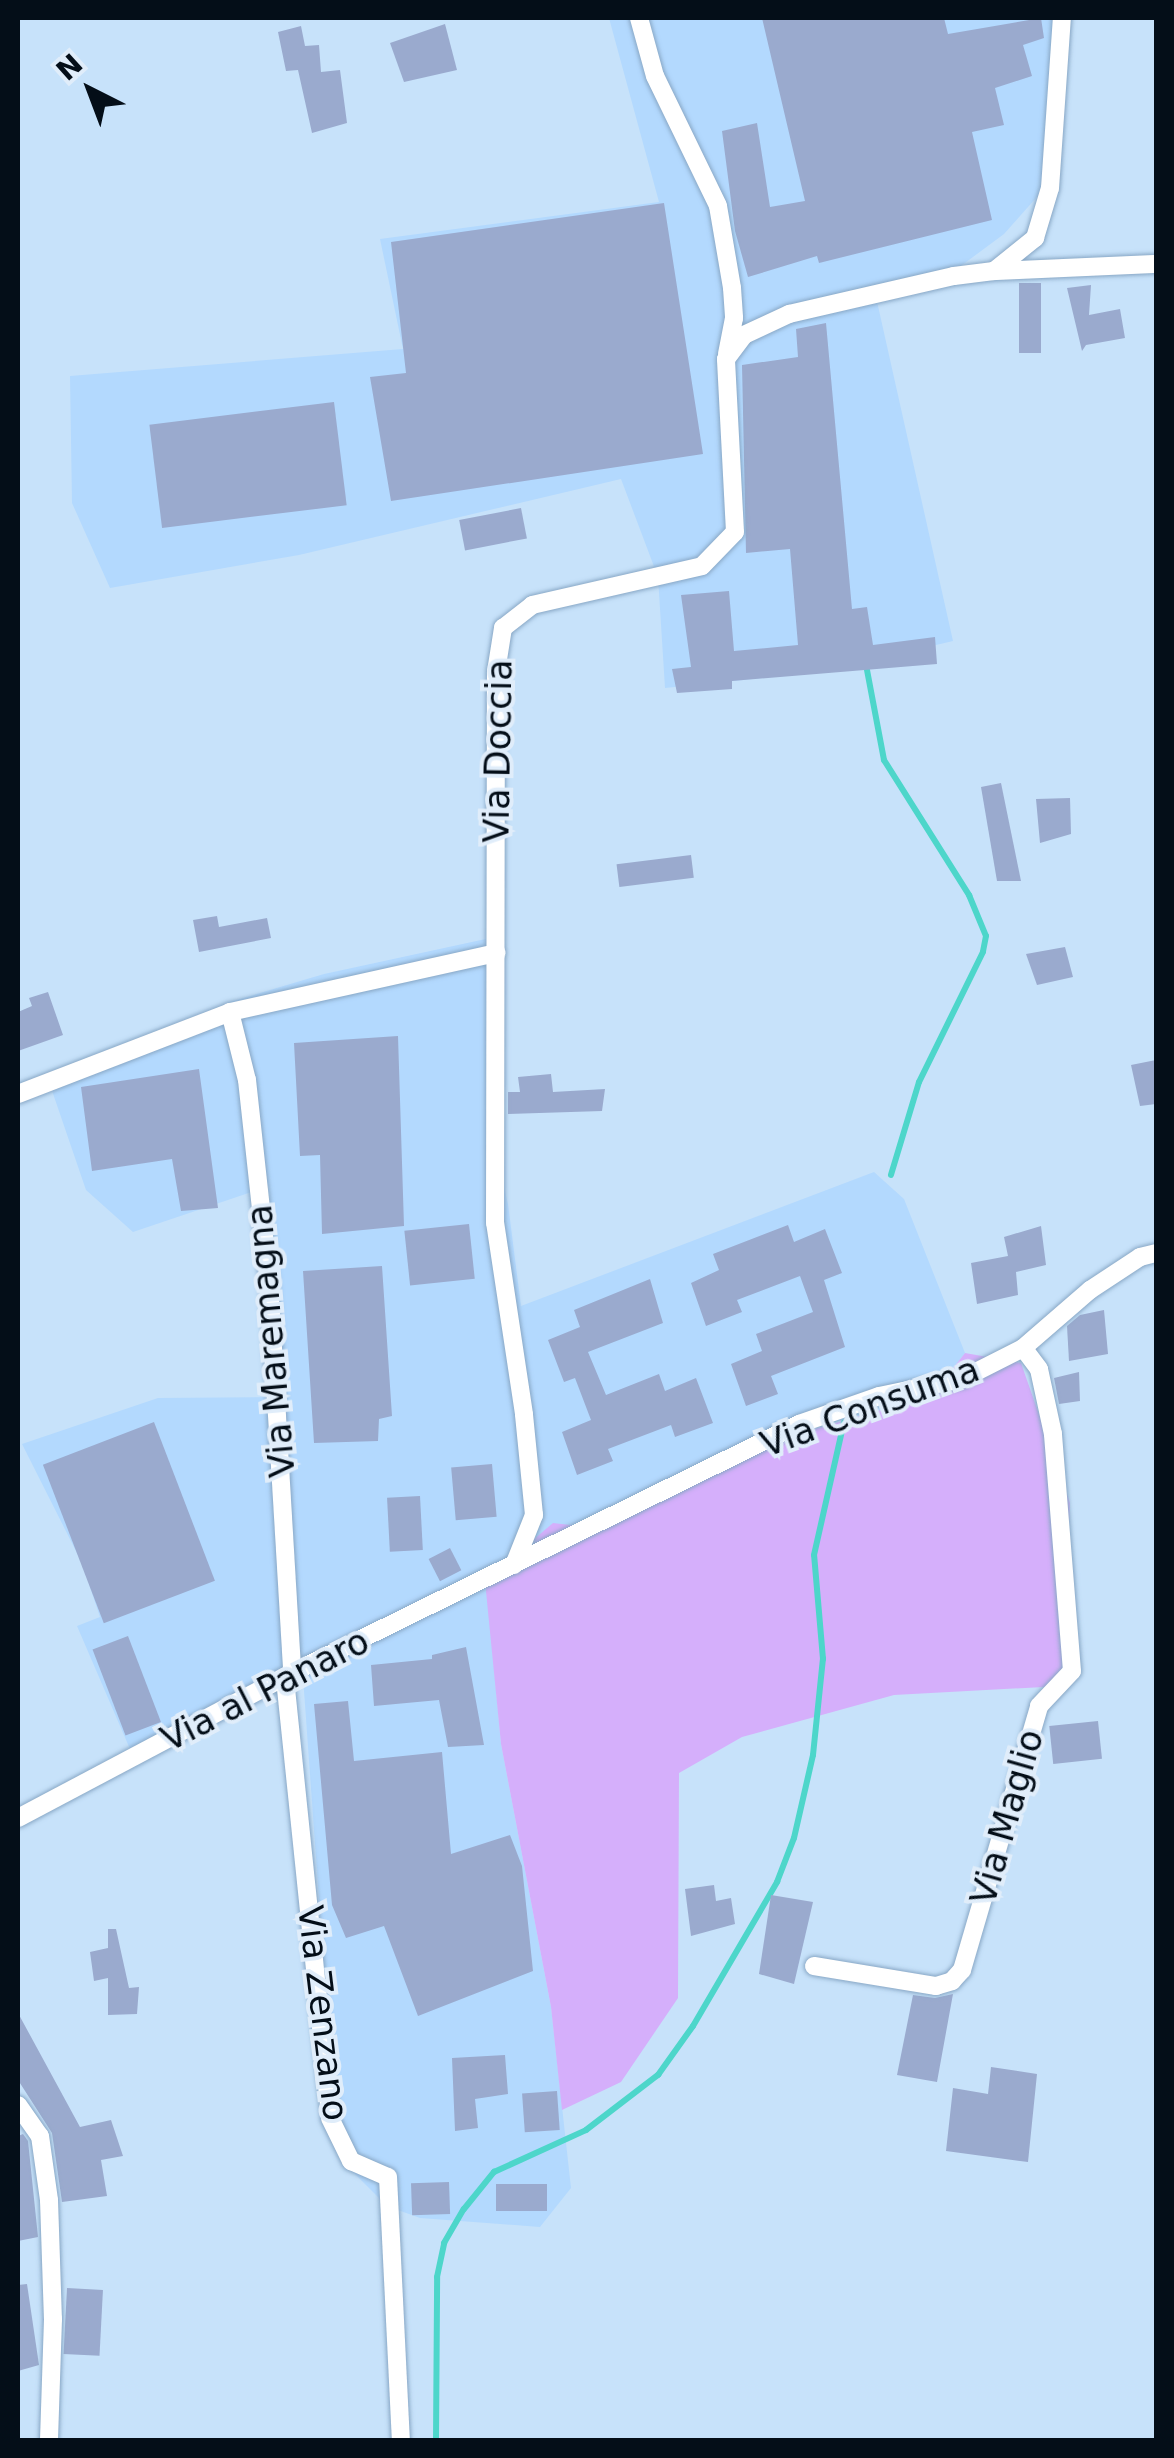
<!DOCTYPE html>
<html>
<head>
<meta charset="utf-8">
<style>
	body { margin:0 }
	#map { position:relative; width:1174px; height:2458px; overflow:hidden; background:#c7e2fa; font-family:"DejaVu Sans",sans-serif }
	div>[style] { position:absolute }
	.built>* { inset:0; background:#b3d9fe }
	.green>* { inset:0; background:#d5affb }
	.stream>* { height:6px; margin:-3px; padding:0 3px; transform-origin:3px; border-radius:3px; background:#4dd6ca }
	.building>* { inset:0; background:#9aaace; transform-origin:0 0 }
	.roads { filter:drop-shadow(0 0 2px #88a7c5) drop-shadow(0 0 2px #88a7c5) }
	.street>* { height:18px; margin:-9px; padding:0 9px; transform-origin:9px; border-radius:9px; background:#fff }
	span { translate:-50% -50%; white-space:nowrap; text-align:center; line-height:1.15; -webkit-text-stroke:8px #e0edfa; paint-order:stroke }
	.street-label { font-size:35px; color:#040e18 }
	.frame { position:absolute; inset:0; border:20px solid #040e18; pointer-events:none }
	.north { position:absolute; left:40px; top:40px; width:100px; height:100px; -webkit-text-stroke:8px #e0edfa; paint-order:stroke; rotate:318deg; font-size:28px; font-weight:700; line-height:40px; text-align:center; color:#040e18 }
	.north::after { content:''; display:block; margin:auto; width:35px; height:45px; background:#040e18; clip-path:polygon(50% 0,100% 100%,50% 72%,0 100%) }
</style>
</head>
<body>
<div id="map">
	<div class="built">
		<div style="clip-path:polygon(609px 18px,1051px 18px,1060px 39px,1052px 180px,1004px 234px,950px 274px,876px 297px,953px 641px,821px 672px,665px 688px,658px 577px,621px 479px,299px 555px,110px 588px,72px 503px,70px 376px,403px 349px,380px 239px,659px 202px)"></div>
		<div style="clip-path:polygon(495px 937px,493px 1141px,508px 1204px,521px 1306px,874px 1172px,904px 1199px,965px 1353px,932px 1396px,813px 1428px,486px 1581px,501px 1744px,551px 2007px,571px 2188px,540px 2227px,420px 2218px,387px 2206px,346px 2165px,331px 2066px,302px 1663px,136px 1763px,77px 1626px,100px 1617px,82px 1563px,22px 1444px,158px 1398px,281px 1397px,269px 1186px,133px 1232px,86px 1190px,47px 1076px,230px 1002px,324px 974px)"></div>
	</div>
	<div class="green">
		<div style="clip-path:polygon(965px 1353px,1021px 1363px,1070px 1503px,1062px 1686px,894px 1695px,742px 1737px,679px 1773px,678px 1998px,621px 2082px,562px 2110px,551px 2007px,501px 1744px,485px 1581px,553px 1523px,587px 1527px,758px 1445px,931px 1396px)"></div>
	</div>
	<div class="stream">
		<div style="left:867px;top:670px;width:92px;rotate:79.3deg"></div>
		<div style="left:884px;top:760px;width:160px;rotate:57.8deg"></div>
		<div style="left:969px;top:895px;width:44px;rotate:67.5deg"></div>
		<div style="left:986px;top:936px;width:16px;rotate:101deg"></div>
		<div style="left:983px;top:952px;width:145px;rotate:116.2deg"></div>
		<div style="left:919px;top:1082px;width:97px;rotate:106.8deg"></div>
		<div style="left:436px;top:2440px;width:163px;rotate:-89.6deg"></div>
		<div style="left:437px;top:2277px;width:35px;rotate:-78deg"></div>
		<div style="left:444px;top:2243px;width:39px;rotate:-60deg"></div>
		<div style="left:464px;top:2209px;width:48px;rotate:-51deg"></div>
		<div style="left:494px;top:2172px;width:101px;rotate:-24.5deg"></div>
		<div style="left:586px;top:2130px;width:91px;rotate:-37.4deg"></div>
		<div style="left:658px;top:2075px;width:60px;rotate:-54.5deg"></div>
		<div style="left:693px;top:2026px;width:167px;rotate:-59.7deg"></div>
		<div style="left:777px;top:1882px;width:47px;rotate:-68.9deg"></div>
		<div style="left:794px;top:1838px;width:85px;rotate:-77.1deg"></div>
		<div style="left:813px;top:1755px;width:97px;rotate:-84.1deg"></div>
		<div style="left:823px;top:1659px;width:104px;rotate:-94.9deg"></div>
		<div style="left:814px;top:1555px;width:136px;rotate:-77.3deg"></div>
	</div>
	<div class="building">
		<div style="clip-path:polygon(762px 18px,944px 18px,948px 34px,1041px 18px,1044px 38px,1023px 45px,1032px 76px,995px 88px,1004px 125px,972px 132px,992px 220px,819px 263px,817px 256px,748px 277px,735px 231px,722px 131px,757px 123px,770px 207px,805px 201px)"></div>
		<div style="clip-path:polygon(445px 24px,457px 70px,404px 82px,390px 43px)"></div>
		<div style="clip-path:polygon(301px 26px,305px 46px,319px 45px,321px 72px,340px 70px,347px 123px,312px 133px,298px 70px,286px 71px,278px 32px)"></div>
		<div style="clip-path:polygon(664px 203px,703px 454px,391px 501px,370px 377px,406px 373px,391px 242px)"></div>
		<div style="left:1019px;top:283px;width:22px;height:70px"></div>
		<div style="clip-path:polygon(1091px 285px,1089px 315px,1120px 309px,1125px 338px,1086px 345px,1082px 351px,1067px 288px)"></div>
		<div style="clip-path:polygon(826px 323px,852px 609px,867px 607px,873px 645px,935px 637px,937px 664px,732px 681px,732px 689px,677px 693px,672px 669px,691px 667px,681px 595px,729px 591px,734px 651px,798px 645px,790px 549px,746px 553px,742px 365px,798px 357px,796px 329px)"></div>
		<div style="left:334px;top:402px;width:104px;height:186px;rotate:83deg"></div>
		<div style="left:521px;top:508px;width:31px;height:63px;rotate:79deg"></div>
		<div style="clip-path:polygon(1001px 783px,1021px 881px,997px 881px,981px 787px)"></div>
		<div style="clip-path:polygon(1070px 798px,1071px 834px,1040px 843px,1036px 799px)"></div>
		<div style="left:691px;top:855px;width:23px;height:75px;rotate:83deg"></div>
		<div style="clip-path:polygon(217px 916px,219px 927px,267px 918px,271px 938px,199px 952px,193px 920px)"></div>
		<div style="clip-path:polygon(1065px 947px,1073px 977px,1037px 985px,1026px 954px)"></div>
		<div style="clip-path:polygon(48px 992px,63px 1035px,18px 1051px,18px 1012px,32px 1006px,29px 998px)"></div>
		<div style="clip-path:polygon(398px 1036px,404px 1226px,322px 1234px,320px 1155px,300px 1156px,294px 1043px)"></div>
		<div style="clip-path:polygon(1156px 1060px,1156px 1104px,1140px 1106px,1131px 1065px)"></div>
		<div style="clip-path:polygon(199px 1069px,218px 1208px,181px 1211px,172px 1159px,92px 1171px,81px 1087px)"></div>
		<div style="clip-path:polygon(551px 1074px,553px 1092px,605px 1089px,602px 1111px,508px 1114px,508px 1092px,520px 1092px,518px 1077px)"></div>
		<div style="left:469px;top:1224px;width:55px;height:65px;rotate:84deg"></div>
		<div style="clip-path:polygon(788px 1225px,794px 1242px,825px 1229px,842px 1273px,824px 1280px,845px 1347px,771px 1376px,778px 1394px,746px 1406px,731px 1364px,762px 1351px,756px 1334px,813px 1312px,800px 1276px,737px 1300px,742px 1312px,706px 1326px,691px 1283px,719px 1270px,713px 1254px)"></div>
		<div style="clip-path:polygon(1041px 1226px,1046px 1265px,1016px 1272px,1018px 1295px,977px 1304px,971px 1263px,1008px 1256px,1004px 1237px)"></div>
		<div style="clip-path:polygon(382px 1266px,392px 1416px,379px 1419px,378px 1441px,314px 1443px,303px 1271px)"></div>
		<div style="clip-path:polygon(650px 1279px,663px 1323px,588px 1352px,606px 1395px,659px 1374px,665px 1391px,696px 1378px,713px 1423px,675px 1437px,671px 1425px,608px 1449px,613px 1461px,577px 1475px,562px 1432px,591px 1420px,575px 1378px,564px 1382px,548px 1340px,580px 1327px,574px 1310px)"></div>
		<div style="clip-path:polygon(1104px 1310px,1108px 1354px,1069px 1361px,1067px 1326px,1080px 1315px)"></div>
		<div style="clip-path:polygon(1079px 1372px,1080px 1401px,1059px 1404px,1054px 1378px)"></div>
		<div style="left:154px;top:1422px;width:170px;height:119px;rotate:69deg"></div>
		<div style="left:492px;top:1464px;width:53px;height:41px;rotate:85deg"></div>
		<div style="left:420px;top:1496px;width:54px;height:33px;rotate:87deg"></div>
		<div style="left:450px;top:1548px;width:25px;height:24px;rotate:63deg"></div>
		<div style="left:128px;top:1636px;width:92px;height:38px;rotate:69deg"></div>
		<div style="clip-path:polygon(466px 1647px,484px 1745px,448px 1747px,439px 1700px,374px 1706px,371px 1665px,432px 1659px,432px 1655px)"></div>
		<div style="clip-path:polygon(348px 1701px,354px 1761px,442px 1752px,451px 1854px,510px 1835px,522px 1866px,533px 1971px,418px 2016px,384px 1926px,346px 1938px,332px 1905px,314px 1704px)"></div>
		<div style="left:1098px;top:1721px;width:38px;height:49px;rotate:84deg"></div>
		<div style="clip-path:polygon(714px 1885px,716px 1901px,731px 1898px,735px 1924px,691px 1936px,685px 1889px)"></div>
		<div style="clip-path:polygon(771px 1895px,813px 1902px,794px 1984px,759px 1974px)"></div>
		<div style="clip-path:polygon(108px 1929px,116px 1929px,129px 1988px,139px 1987px,137px 2014px,108px 2015px,108px 1978px,94px 1981px,90px 1952px,108px 1948px)"></div>
		<div style="clip-path:polygon(953px 1994px,937px 2082px,897px 2075px,913px 1995px,935px 1998px)"></div>
		<div style="clip-path:polygon(18px 2013px,80px 2127px,111px 2120px,123px 2156px,101px 2160px,107px 2196px,62px 2202px,52px 2133px,18px 2080px)"></div>
		<div style="clip-path:polygon(505px 2055px,508px 2094px,475px 2099px,478px 2128px,455px 2131px,452px 2058px)"></div>
		<div style="clip-path:polygon(991px 2067px,1037px 2074px,1028px 2162px,946px 2151px,953px 2088px,988px 2094px)"></div>
		<div style="left:557px;top:2091px;width:39px;height:35px;rotate:86deg"></div>
		<div style="clip-path:polygon(23px 2134px,28px 2141px,38px 2237px,18px 2241px,18px 2136px)"></div>
		<div style="left:449px;top:2182px;width:32px;height:38px;rotate:88deg"></div>
		<div style="left:547px;top:2184px;width:27px;height:51px;rotate:90deg"></div>
		<div style="clip-path:polygon(27px 2284px,39px 2365px,18px 2371px,18px 2285px)"></div>
		<div style="left:67px;top:2288px;width:36px;height:66px;rotate:3deg"></div>
	</div>
	<div class="roads">
		<div class="street">
			<div style="left:639px;top:18px;width:60px;rotate:74.6deg"></div>
			<div style="left:655px;top:76px;width:144px;rotate:64.1deg"></div>
			<div style="left:718px;top:206px;width:83px;rotate:80.3deg"></div>
			<div style="left:732px;top:288px;width:30px;rotate:86deg"></div>
			<div style="left:734px;top:318px;width:37px;rotate:101deg"></div>
			<div style="left:994px;top:271px;width:162px;rotate:-2.5deg"></div>
			<div style="left:230px;top:1012px;width:70px;rotate:76deg"></div>
			<div style="left:247px;top:1080px;width:202px;rotate:83.8deg"></div>
			<div style="left:269px;top:1281px;width:393px;rotate:86.6deg"></div>
			<div style="left:18px;top:1094px;width:227px;rotate:-21.1deg"></div>
			<div style="left:230px;top:1012px;width:273px;rotate:-12.5deg"></div>
			<div style="left:514px;top:1565px;width:54px;rotate:-68.2deg"></div>
			<div style="left:534px;top:1515px;width:101px;rotate:-95.7deg"></div>
			<div style="left:524px;top:1414px;width:193px;rotate:-98.6deg"></div>
			<div style="left:495px;top:1223px;width:551px;rotate:-89.9deg"></div>
			<div style="left:496px;top:672px;width:45px;rotate:-81deg"></div>
			<div style="left:503px;top:628px;width:37px;rotate:-38deg"></div>
			<div style="left:532px;top:605px;width:174px;rotate:-12.9deg"></div>
			<div style="left:702px;top:566px;width:47px;rotate:-45.9deg"></div>
			<div style="left:735px;top:532px;width:173px;rotate:-93deg"></div>
			<div style="left:726px;top:359px;width:30px;rotate:-53deg"></div>
			<div style="left:744px;top:335px;width:50px;rotate:-25deg"></div>
			<div style="left:789px;top:314px;width:169px;rotate:-13deg"></div>
			<div style="left:954px;top:276px;width:40px;rotate:-7.1deg"></div>
			<div style="left:994px;top:271px;width:53px;rotate:-38.8deg"></div>
			<div style="left:1035px;top:238px;width:52px;rotate:-73.3deg"></div>
			<div style="left:1050px;top:188px;width:170px;rotate:-86deg"></div>
			<div style="left:285px;top:1679px;width:441px;rotate:84.1deg"></div>
			<div style="left:330px;top:2118px;width:48px;rotate:64deg"></div>
			<div style="left:351px;top:2161px;width:40px;rotate:23.4deg"></div>
			<div style="left:388px;top:2177px;width:263px;rotate:87.2deg"></div>
			<div style="left:18px;top:1818px;width:310px;rotate:-27.9deg"></div>
			<div style="left:292px;top:1673px;width:565px;rotate:-26.16deg"></div>
			<div style="left:799px;top:1424px;width:85px;rotate:-19.3deg"></div>
			<div style="left:879px;top:1396px;width:85px;rotate:-11.6deg"></div>
			<div style="left:962px;top:1379px;width:68px;rotate:-26.9deg"></div>
			<div style="left:1023px;top:1348px;width:89px;rotate:-40.9deg"></div>
			<div style="left:1090px;top:1290px;width:60px;rotate:-33.4deg"></div>
			<div style="left:1140px;top:1257px;width:16px;rotate:-14deg"></div>
			<div style="left:814px;top:1966px;width:124px;rotate:9.3deg"></div>
			<div style="left:936px;top:1986px;width:17px;rotate:-17deg"></div>
			<div style="left:952px;top:1981px;width:15px;rotate:-48deg"></div>
			<div style="left:962px;top:1970px;width:275px;rotate:-73.7deg"></div>
			<div style="left:1039px;top:1706px;width:48px;rotate:-46.7deg"></div>
			<div style="left:1072px;top:1671px;width:238px;rotate:-94.6deg"></div>
			<div style="left:1053px;top:1434px;width:66px;rotate:-102.2deg"></div>
			<div style="left:1039px;top:1369px;width:26px;rotate:-127deg"></div>
			<div style="left:18px;top:2105px;width:38px;rotate:55deg"></div>
			<div style="left:40px;top:2136px;width:65px;rotate:82deg"></div>
			<div style="left:49px;top:2200px;width:119px;rotate:88.1deg"></div>
			<div style="left:53px;top:2319px;width:121px;rotate:91.9deg"></div>
		</div>
	</div>
	<div class="street-label">
		<span style="left:498px;top:751px;rotate:-89deg">Via Doccia</span>
		<span style="left:271px;top:1341px;rotate:-95deg">Via Maremagna</span>
		<span style="left:870px;top:1407px;rotate:-20deg">Via Consuma</span>
		<span style="left:265px;top:1690px;rotate:-27deg">Via al Panaro</span>
		<span style="left:1007px;top:1817px;rotate:-74deg">Via Maglio</span>
		<span style="left:323px;top:2013px;rotate:83deg">Via Zenzano</span>
	</div>
	<div class="frame"></div>
	<div class="north">N</div>
</div>
</body>
</html>
